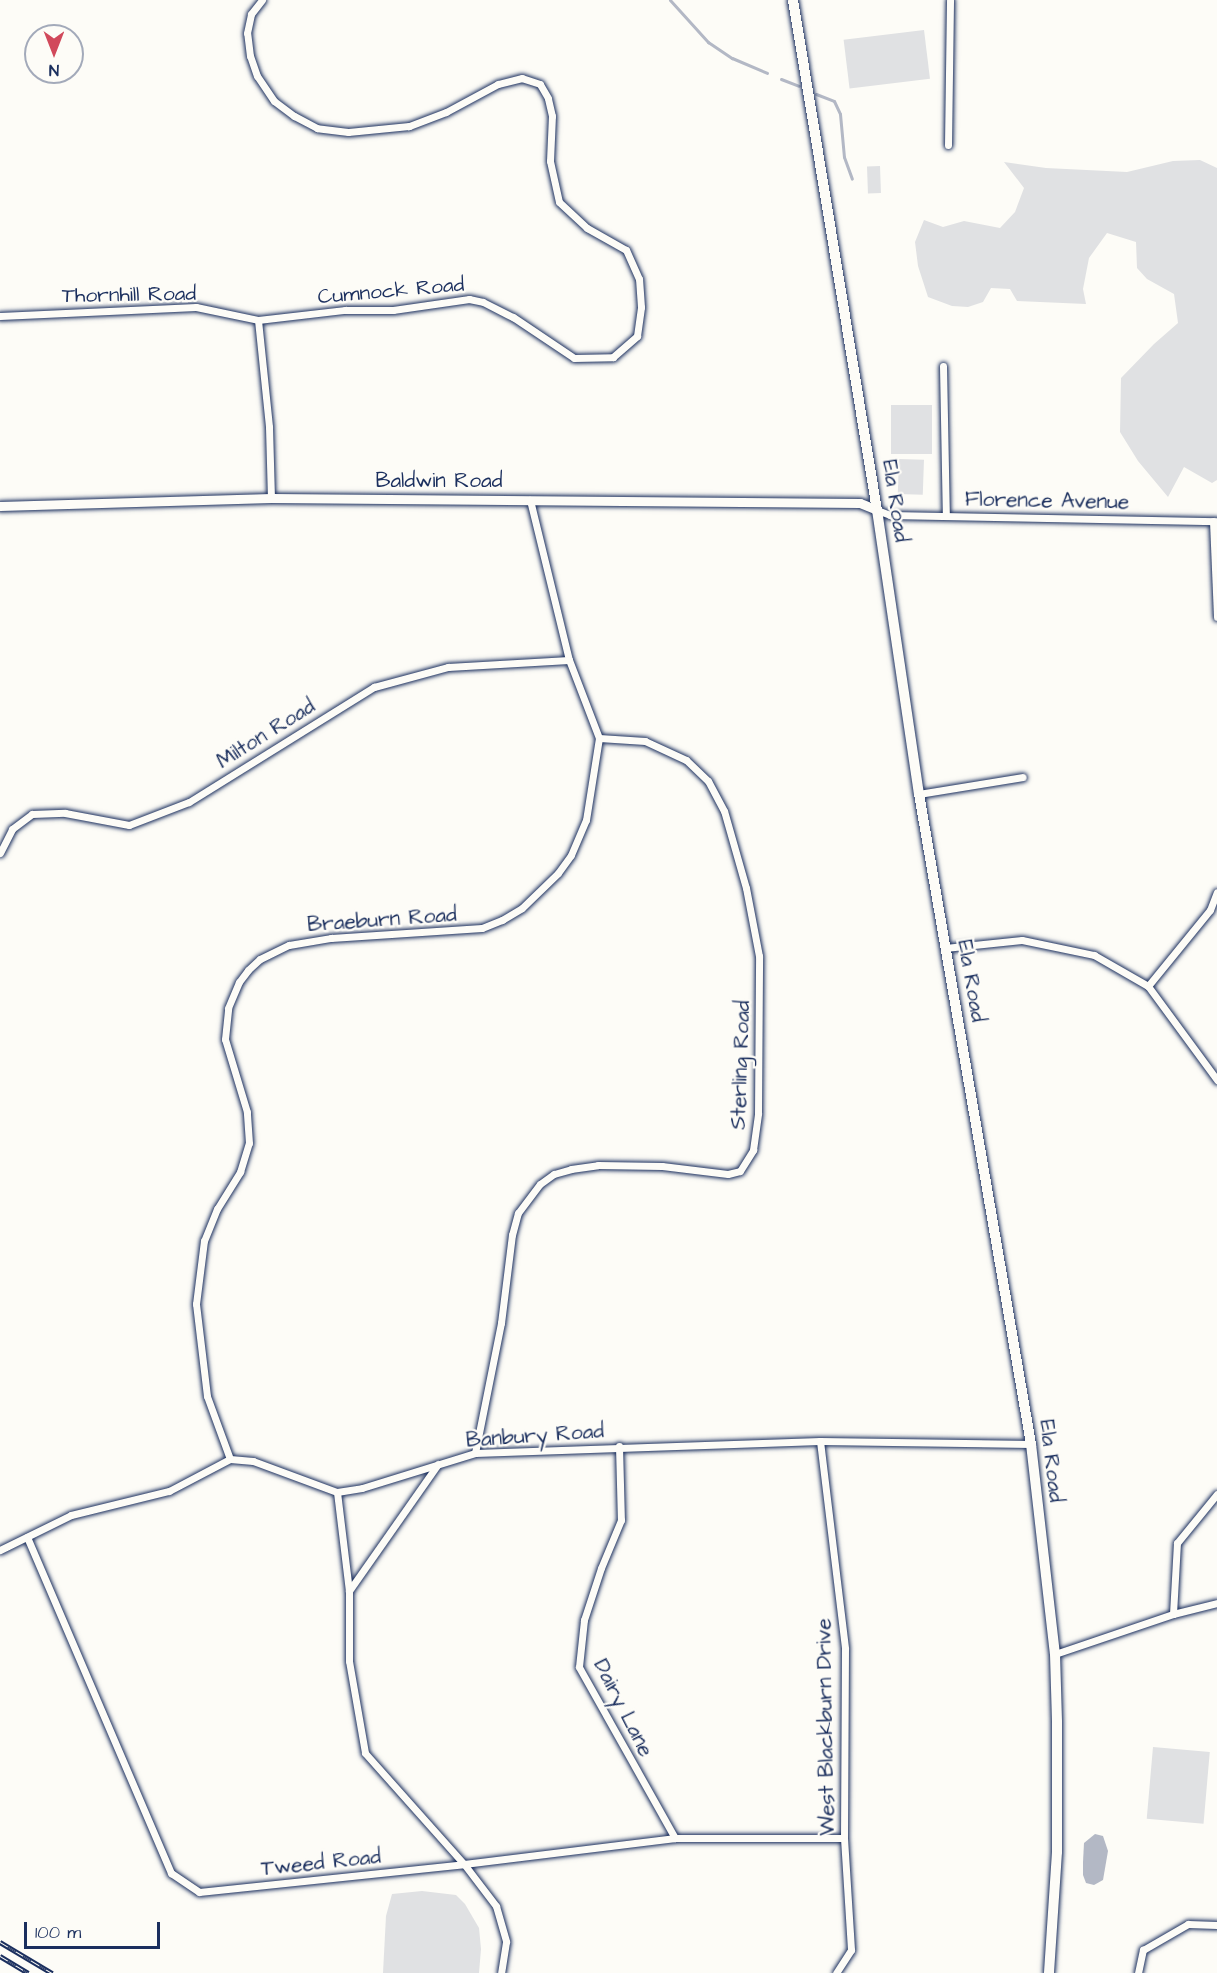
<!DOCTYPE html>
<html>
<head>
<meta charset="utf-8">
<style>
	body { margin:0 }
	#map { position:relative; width:1217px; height:1973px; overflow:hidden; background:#fdfcf7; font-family:"Architects Daughter",sans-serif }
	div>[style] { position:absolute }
	.green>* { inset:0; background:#e0e1e3; transform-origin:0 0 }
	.water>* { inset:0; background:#b3b8c5 }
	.stream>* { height:3px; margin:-1.5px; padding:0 1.5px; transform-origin:1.5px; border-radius:1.5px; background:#b3b8c5 }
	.roads { filter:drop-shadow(0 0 2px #1b2f5e) drop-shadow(0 0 2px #1b2f5e) }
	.minor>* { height:7px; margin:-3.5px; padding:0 3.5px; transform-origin:3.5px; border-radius:3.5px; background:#fdfcf7 }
	.tertiary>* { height:9px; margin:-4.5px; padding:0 4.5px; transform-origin:4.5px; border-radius:4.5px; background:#fdfcf7 }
	.secondary>* { height:10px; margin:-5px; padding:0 5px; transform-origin:5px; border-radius:5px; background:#fdfcf7 }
	.rail>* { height:5px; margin-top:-2.5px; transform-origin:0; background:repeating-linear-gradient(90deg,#fdfcf7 0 9px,#1b2f5e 0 18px); box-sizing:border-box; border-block:2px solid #1b2f5e }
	span { translate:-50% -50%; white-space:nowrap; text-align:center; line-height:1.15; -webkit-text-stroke:4.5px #fdfcf7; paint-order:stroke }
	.street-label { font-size:21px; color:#1b2f5e }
	.north { position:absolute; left:24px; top:24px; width:60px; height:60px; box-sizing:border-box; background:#fdfcf7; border:2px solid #a3aaba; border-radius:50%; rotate:180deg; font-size:16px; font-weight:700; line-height:24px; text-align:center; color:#1b2f5e }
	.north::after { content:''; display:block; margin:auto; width:21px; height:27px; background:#d1495b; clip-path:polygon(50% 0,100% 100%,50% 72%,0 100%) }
	.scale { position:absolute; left:24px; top:1922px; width:136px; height:27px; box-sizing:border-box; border:3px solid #1b2f5e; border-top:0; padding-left:8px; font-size:18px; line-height:21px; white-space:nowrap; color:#1b2f5e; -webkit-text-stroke:4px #fdfcf7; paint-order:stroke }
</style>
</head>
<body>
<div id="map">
	<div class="green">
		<div style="left:924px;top:30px;width:49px;height:81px;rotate:83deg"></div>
		<div style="clip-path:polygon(1200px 160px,1217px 168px,1217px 480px,1212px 483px,1184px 467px,1168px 497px,1138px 461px,1120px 432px,1121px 378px,1154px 344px,1178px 323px,1174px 294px,1147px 279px,1137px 268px,1136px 242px,1107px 233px,1089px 258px,1083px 289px,1086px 304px,1017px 301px,1010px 289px,991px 288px,983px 302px,968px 307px,952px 306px,928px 297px,918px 266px,915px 242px,924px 220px,943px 227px,964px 221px,1000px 228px,1015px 212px,1024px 188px,1004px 162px,1046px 168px,1127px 172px,1173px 161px)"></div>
		<div style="left:880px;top:166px;width:27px;height:13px;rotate:88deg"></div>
		<div style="left:891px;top:405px;width:41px;height:49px"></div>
		<div style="left:899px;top:459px;width:25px;height:35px;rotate:2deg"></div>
		<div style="left:1153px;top:1747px;width:57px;height:72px;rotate:5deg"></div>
		<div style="clip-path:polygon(422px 1891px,456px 1895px,465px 1904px,479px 1928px,481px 1949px,479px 1973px,383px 1973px,386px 1916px,392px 1894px)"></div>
	</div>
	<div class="water">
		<div style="clip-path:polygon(1095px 1834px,1103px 1836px,1108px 1851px,1103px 1880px,1094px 1885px,1086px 1883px,1083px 1875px,1083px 1862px,1084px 1843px)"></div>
	</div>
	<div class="stream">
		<div style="left:670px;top:0;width:57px;rotate:47.9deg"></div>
		<div style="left:708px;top:42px;width:29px;rotate:34deg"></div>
		<div style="left:732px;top:58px;width:38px;rotate:23deg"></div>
		<div style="left:781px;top:79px;width:19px;rotate:21deg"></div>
		<div style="left:816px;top:94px;width:19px;rotate:21deg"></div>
		<div style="left:834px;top:101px;width:14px;rotate:65deg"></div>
		<div style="left:840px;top:114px;width:43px;rotate:84.7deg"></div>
		<div style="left:844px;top:157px;width:23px;rotate:70deg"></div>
	</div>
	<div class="roads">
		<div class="minor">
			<div style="left:948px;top:145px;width:145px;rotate:-89.2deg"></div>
			<div style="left:0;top:316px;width:196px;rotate:-2.6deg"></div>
			<div style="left:196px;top:307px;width:63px;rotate:11.8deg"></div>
			<div style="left:258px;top:320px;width:88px;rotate:-6.6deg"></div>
			<div style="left:345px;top:310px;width:48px"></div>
			<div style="left:393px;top:310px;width:77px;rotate:-8.2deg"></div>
			<div style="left:469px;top:299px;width:14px;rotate:12deg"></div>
			<div style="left:483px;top:302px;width:34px;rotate:27deg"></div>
			<div style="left:513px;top:317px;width:73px;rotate:33.9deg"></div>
			<div style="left:574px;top:358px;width:39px;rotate:-1deg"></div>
			<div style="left:613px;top:357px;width:32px;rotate:-41deg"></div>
			<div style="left:637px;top:336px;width:29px;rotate:-82deg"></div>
			<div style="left:641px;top:307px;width:28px;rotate:-94deg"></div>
			<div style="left:639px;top:279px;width:32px;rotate:-114deg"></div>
			<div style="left:626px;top:250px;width:45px;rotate:-150.6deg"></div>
			<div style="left:587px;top:228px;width:38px;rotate:-137deg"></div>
			<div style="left:559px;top:202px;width:42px;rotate:-102.4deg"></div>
			<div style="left:550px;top:161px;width:45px;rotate:-87.5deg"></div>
			<div style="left:552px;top:116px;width:18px;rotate:-103deg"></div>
			<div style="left:548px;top:98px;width:16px;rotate:-120deg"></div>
			<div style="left:540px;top:84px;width:19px;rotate:-162deg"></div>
			<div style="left:522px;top:78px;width:25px;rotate:166deg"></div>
			<div style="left:498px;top:84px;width:59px;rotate:151.7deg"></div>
			<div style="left:446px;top:112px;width:40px;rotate:159deg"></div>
			<div style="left:409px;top:126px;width:61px;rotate:174.4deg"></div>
			<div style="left:348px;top:132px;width:31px;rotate:-173deg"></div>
			<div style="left:317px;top:128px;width:26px;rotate:-152deg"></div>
			<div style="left:294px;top:116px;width:25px;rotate:-143deg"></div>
			<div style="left:274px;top:101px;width:30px;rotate:-124deg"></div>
			<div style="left:257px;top:76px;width:21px;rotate:-109deg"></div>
			<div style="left:250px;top:56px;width:23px;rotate:-97deg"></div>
			<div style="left:247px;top:33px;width:19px;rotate:-78deg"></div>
			<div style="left:251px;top:14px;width:18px;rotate:-52deg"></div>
			<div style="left:258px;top:320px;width:108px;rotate:84.1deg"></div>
			<div style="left:269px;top:427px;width:71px;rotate:88.4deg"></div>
			<div style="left:943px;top:366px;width:150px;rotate:88.9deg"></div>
			<div style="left:877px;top:510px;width:14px;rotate:21deg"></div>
			<div style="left:890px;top:515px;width:327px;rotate:1.1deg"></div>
			<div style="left:1213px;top:521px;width:96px;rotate:87.6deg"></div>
			<div style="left:919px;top:794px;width:105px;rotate:-9.3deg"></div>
			<div style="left:0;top:853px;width:27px;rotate:-63deg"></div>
			<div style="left:12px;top:829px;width:25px;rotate:-37deg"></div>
			<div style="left:32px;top:814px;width:33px;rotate:-2deg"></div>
			<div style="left:65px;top:813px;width:65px;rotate:10.6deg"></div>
			<div style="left:129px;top:825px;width:64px;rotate:-21deg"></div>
			<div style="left:189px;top:802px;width:218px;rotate:-31.9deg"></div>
			<div style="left:374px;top:687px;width:77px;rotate:-15.1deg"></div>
			<div style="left:448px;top:667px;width:121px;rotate:-3.3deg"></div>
			<div style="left:945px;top:948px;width:77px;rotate:-5.9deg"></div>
			<div style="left:1022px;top:940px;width:74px;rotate:11.8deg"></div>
			<div style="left:1094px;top:955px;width:62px;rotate:29.9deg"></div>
			<div style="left:1148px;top:986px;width:117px;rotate:53.7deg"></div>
			<div style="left:1148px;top:986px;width:98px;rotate:-50.8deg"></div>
			<div style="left:1210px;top:910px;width:19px;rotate:-69deg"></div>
			<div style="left:820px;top:1441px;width:209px;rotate:83.1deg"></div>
			<div style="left:845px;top:1649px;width:189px;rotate:90.3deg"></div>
			<div style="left:844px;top:1838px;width:112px;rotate:86.4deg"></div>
			<div style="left:851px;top:1950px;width:27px;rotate:123deg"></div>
			<div style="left:619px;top:1446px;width:74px;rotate:88.5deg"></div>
			<div style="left:621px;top:1520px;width:52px;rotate:112.6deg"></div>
			<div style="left:601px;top:1568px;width:55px;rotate:108.1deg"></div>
			<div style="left:584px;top:1620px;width:47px;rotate:96.1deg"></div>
			<div style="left:579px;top:1667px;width:196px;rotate:60.7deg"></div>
			<div style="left:475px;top:1453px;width:133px;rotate:-78.7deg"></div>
			<div style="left:501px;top:1323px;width:89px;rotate:-82.9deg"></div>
			<div style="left:512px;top:1235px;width:23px;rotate:-75deg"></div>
			<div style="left:518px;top:1213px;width:36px;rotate:-53deg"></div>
			<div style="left:540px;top:1184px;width:17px;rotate:-36deg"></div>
			<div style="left:554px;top:1174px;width:18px;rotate:-16deg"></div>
			<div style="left:571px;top:1169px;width:27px;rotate:-8deg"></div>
			<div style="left:598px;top:1165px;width:64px;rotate:0.9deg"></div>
			<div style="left:662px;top:1166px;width:66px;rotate:6.9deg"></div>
			<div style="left:728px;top:1174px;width:12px;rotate:-14deg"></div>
			<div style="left:740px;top:1171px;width:25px;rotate:-58deg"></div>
			<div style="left:753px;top:1150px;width:37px;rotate:-82deg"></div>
			<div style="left:758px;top:1113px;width:157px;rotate:-89.6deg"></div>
			<div style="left:759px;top:956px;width:69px;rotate:-100.8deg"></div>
			<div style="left:746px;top:888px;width:80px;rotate:-105.9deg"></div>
			<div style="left:724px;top:811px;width:34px;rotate:-118deg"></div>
			<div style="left:708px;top:781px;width:30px;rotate:-136deg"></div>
			<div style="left:686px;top:760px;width:45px;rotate:-155.1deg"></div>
			<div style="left:645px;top:741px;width:46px;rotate:-176.3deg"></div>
			<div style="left:230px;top:1459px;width:67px;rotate:-110.1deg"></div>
			<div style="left:207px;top:1396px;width:93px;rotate:-96.8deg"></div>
			<div style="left:196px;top:1304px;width:64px;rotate:-82.8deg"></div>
			<div style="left:204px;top:1241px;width:35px;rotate:-68deg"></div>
			<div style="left:217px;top:1209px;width:44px;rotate:-58.1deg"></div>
			<div style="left:240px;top:1172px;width:30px;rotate:-73deg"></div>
			<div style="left:249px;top:1143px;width:31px;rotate:-94deg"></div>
			<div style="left:247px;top:1112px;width:76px;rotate:-106.8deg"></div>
			<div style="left:225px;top:1039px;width:31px;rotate:-84deg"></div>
			<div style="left:228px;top:1008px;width:28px;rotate:-67deg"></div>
			<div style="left:239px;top:982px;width:15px;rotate:-53deg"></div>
			<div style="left:248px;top:970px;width:16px;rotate:-43deg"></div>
			<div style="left:260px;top:959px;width:32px;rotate:-26deg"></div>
			<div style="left:289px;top:945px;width:43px;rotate:-9.5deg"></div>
			<div style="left:331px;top:938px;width:151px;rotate:-3.8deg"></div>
			<div style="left:482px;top:928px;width:22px;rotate:-22deg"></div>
			<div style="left:502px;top:920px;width:23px;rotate:-31deg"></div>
			<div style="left:522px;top:908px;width:50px;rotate:-44.2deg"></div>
			<div style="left:558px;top:873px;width:22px;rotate:-54deg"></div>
			<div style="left:571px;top:855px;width:38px;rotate:-67deg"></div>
			<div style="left:586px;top:820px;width:83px;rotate:-81deg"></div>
			<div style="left:599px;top:738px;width:84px;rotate:-111deg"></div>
			<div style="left:569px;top:660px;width:165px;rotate:-103.7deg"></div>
			<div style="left:337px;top:1492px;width:100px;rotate:83.1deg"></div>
			<div style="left:349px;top:1591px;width:70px;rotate:90deg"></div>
			<div style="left:349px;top:1661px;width:93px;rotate:80.1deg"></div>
			<div style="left:365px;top:1753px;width:149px;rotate:48.3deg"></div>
			<div style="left:464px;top:1864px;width:53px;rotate:52.7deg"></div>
			<div style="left:496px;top:1906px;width:37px;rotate:74deg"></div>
			<div style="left:506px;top:1942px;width:31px;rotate:99deg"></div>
			<div style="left:27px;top:1537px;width:366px;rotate:66.8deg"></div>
			<div style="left:171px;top:1873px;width:34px;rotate:34deg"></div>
			<div style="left:199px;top:1892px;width:266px;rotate:-6deg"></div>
			<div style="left:464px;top:1864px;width:213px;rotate:-7deg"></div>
			<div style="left:675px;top:1838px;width:169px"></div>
			<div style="left:0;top:1550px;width:79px;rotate:-26.2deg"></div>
			<div style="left:71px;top:1515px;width:101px;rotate:-13.8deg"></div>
			<div style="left:169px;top:1491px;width:69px;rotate:-27.7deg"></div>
			<div style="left:230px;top:1459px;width:23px;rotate:5deg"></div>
			<div style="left:253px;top:1461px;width:90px;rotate:20.3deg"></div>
			<div style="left:337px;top:1492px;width:25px;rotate:-9deg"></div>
			<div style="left:362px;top:1488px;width:118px;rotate:-17.2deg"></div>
			<div style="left:475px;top:1453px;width:345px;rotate:-2deg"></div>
			<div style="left:820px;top:1441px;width:211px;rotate:0.8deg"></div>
			<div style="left:349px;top:1591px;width:155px;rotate:-55deg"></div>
			<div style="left:1173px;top:1614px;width:71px;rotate:-86.8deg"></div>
			<div style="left:1177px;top:1543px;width:63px;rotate:-50.8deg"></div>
			<div style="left:1055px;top:1654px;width:125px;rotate:-18.7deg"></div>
			<div style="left:1173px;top:1614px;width:45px;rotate:-14deg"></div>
			<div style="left:1138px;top:1973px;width:24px;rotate:-78deg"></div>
			<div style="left:1143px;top:1950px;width:52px;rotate:-30deg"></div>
			<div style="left:1188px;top:1924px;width:29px;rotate:2deg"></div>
		</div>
		<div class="tertiary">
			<div style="left:0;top:506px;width:271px;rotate:-1.7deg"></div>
			<div style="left:271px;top:498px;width:589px;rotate:0.49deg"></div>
			<div style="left:860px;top:503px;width:18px;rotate:22deg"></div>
		</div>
		<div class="secondary">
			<div style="left:793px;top:0;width:517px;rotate:80.65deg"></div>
			<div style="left:877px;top:510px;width:287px;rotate:81.6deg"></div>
			<div style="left:919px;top:794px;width:660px;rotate:80.22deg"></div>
			<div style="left:1031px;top:1444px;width:211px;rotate:83.5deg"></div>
			<div style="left:1055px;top:1654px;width:68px;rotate:88.3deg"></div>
			<div style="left:1057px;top:1722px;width:130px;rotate:90deg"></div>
			<div style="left:1057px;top:1852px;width:121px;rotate:93.8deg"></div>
		</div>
	</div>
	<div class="rail">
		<div style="left:0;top:1942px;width:61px;rotate:30.8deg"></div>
		<div style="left:0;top:1956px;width:33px;rotate:31deg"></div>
	</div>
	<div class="street-label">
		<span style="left:391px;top:291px;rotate:-5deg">Cumnock Road</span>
		<span style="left:129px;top:295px;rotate:-1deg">Thornhill Road</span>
		<span style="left:439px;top:481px">Baldwin Road</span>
		<span style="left:895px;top:501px;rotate:81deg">Ela Road</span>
		<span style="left:1047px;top:501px;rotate:1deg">Florence Avenue</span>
		<span style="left:266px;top:734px;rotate:-32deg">Milton Road</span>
		<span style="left:382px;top:920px;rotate:-4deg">Braeburn Road</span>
		<span style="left:971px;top:981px;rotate:80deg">Ela Road</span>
		<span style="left:741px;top:1065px;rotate:-88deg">Sterling Road</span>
		<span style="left:535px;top:1436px;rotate:-4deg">Banbury Road</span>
		<span style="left:1051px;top:1461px;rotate:83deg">Ela Road</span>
		<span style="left:623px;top:1708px;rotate:63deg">Dairy Lane</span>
		<span style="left:826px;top:1727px;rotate:-91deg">West Blackburn Drive</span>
		<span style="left:321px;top:1863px;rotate:-6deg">Tweed Road</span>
	</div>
	<div class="north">N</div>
	<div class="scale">100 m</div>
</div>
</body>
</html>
